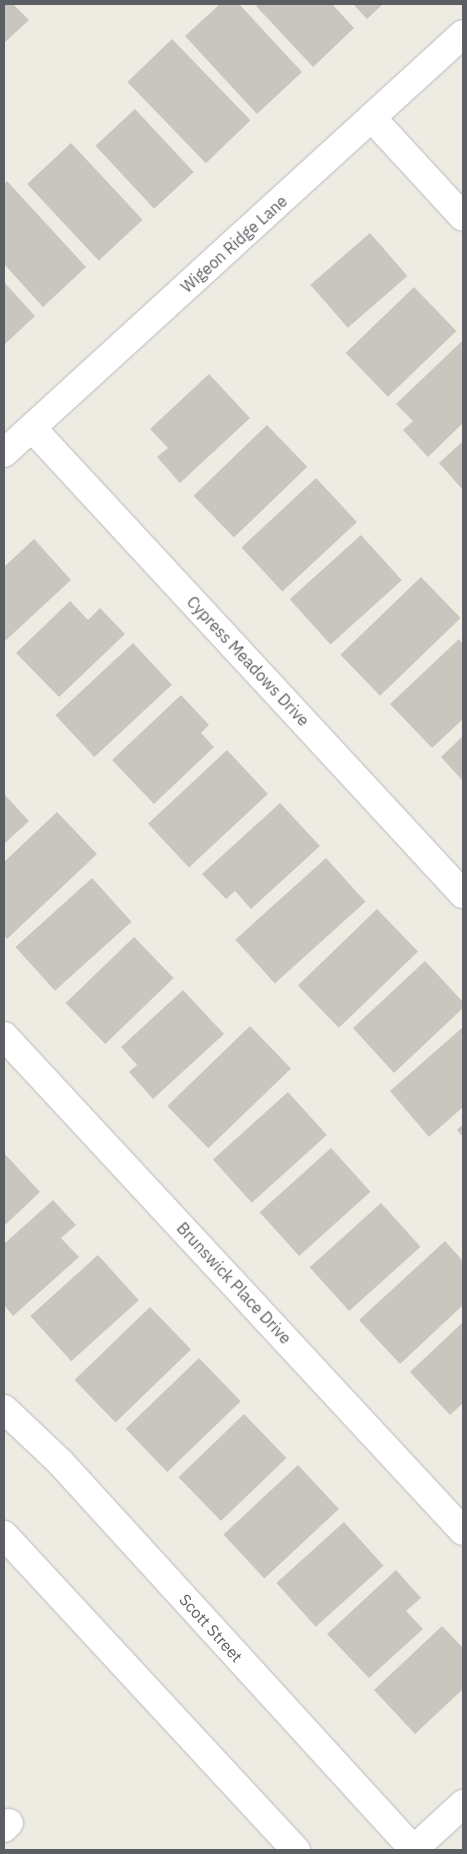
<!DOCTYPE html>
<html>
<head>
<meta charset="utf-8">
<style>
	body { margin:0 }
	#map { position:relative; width:467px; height:1854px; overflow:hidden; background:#eeebe2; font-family:"IBM Plex Sans",sans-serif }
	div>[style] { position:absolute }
	.building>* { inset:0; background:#c9c6bf; transform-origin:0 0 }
	.roads { filter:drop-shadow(0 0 1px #b5b9be) drop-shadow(0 0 1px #b5b9be) }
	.street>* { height:28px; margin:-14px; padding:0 14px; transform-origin:14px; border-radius:14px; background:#fff }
	.secondary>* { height:28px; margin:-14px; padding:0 14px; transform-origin:14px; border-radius:14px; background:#fff }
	span { translate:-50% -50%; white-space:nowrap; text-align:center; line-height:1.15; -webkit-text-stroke:4px #fff; paint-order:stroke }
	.street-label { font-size:16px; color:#5b5f64 }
	.frame { position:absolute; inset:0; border:5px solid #5b5f64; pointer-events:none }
</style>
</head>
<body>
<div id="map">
	<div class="building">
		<div style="clip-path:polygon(4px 4px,13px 4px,29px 20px,4px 43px)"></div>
		<div style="clip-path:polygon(220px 4px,239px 4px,302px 72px,257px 114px,185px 36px)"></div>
		<div style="clip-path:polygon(259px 4px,332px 4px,354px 28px,313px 67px,256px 6px)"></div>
		<div style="clip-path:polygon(353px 4px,383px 4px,367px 19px)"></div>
		<div style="left:172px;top:39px;width:113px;height:62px;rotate:46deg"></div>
		<div style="left:135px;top:109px;width:86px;height:54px;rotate:47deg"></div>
		<div style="left:71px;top:143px;width:105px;height:60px;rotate:47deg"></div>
		<div style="clip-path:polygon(7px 181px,86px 267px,43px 307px,4px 264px,4px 185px)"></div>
		<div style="left:370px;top:233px;width:57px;height:79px;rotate:49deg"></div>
		<div style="clip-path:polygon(4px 282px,35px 316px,4px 345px)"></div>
		<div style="left:414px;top:287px;width:61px;height:95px;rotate:46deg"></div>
		<div style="clip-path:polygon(463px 340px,463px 423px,428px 457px,403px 430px,413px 421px,396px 404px)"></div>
		<div style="clip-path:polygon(209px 374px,250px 418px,180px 483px,157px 457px,168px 448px,150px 429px)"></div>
		<div style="left:267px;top:425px;width:58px;height:102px;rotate:46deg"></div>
		<div style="clip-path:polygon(463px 441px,463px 490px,439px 463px)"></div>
		<div style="left:316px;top:478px;width:60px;height:102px;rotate:47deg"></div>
		<div style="left:361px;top:535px;width:61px;height:96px;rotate:48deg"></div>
		<div style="clip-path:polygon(34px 539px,71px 580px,4px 642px,4px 567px)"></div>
		<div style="left:421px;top:577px;width:57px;height:112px;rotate:46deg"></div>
		<div style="clip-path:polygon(70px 601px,88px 620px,100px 608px,125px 634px,59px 697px,16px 653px)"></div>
		<div style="clip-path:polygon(459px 639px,463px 644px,463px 719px,432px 748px,390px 704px)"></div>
		<div style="left:133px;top:643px;width:57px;height:106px;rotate:47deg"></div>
		<div style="clip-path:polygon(181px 695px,209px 725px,201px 733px,214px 747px,154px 804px,112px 760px)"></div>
		<div style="clip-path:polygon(463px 736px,463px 781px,441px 757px)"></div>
		<div style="left:227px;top:750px;width:60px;height:108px;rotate:47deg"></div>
		<div style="clip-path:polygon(4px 794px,29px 821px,4px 844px)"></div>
		<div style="clip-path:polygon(280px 803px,320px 846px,251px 909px,235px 891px,226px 899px,202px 874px)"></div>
		<div style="clip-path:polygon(57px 812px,97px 854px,7px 939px,4px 935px,4px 862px)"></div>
		<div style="left:326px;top:858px;width:59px;height:122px;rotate:48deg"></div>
		<div style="left:92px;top:878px;width:59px;height:103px;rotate:48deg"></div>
		<div style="left:377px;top:909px;width:59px;height:110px;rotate:46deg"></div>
		<div style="left:134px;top:937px;width:57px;height:95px;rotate:46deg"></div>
		<div style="clip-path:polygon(425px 961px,463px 1002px,463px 1008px,394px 1073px,353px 1028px)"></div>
		<div style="clip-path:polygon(183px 990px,224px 1034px,153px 1099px,129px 1072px,137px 1065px,121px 1047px)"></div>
		<div style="left:250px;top:1026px;width:59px;height:115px;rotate:46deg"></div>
		<div style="clip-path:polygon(463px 1027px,463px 1107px,429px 1137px,390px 1091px)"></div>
		<div style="left:288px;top:1092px;width:58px;height:101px;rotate:48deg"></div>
		<div style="clip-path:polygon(463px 1124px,463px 1137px,457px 1130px)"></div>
		<div style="left:331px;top:1148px;width:59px;height:96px;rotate:48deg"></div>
		<div style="clip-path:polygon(4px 1153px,40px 1192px,4px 1226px)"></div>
		<div style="clip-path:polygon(53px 1200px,76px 1225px,61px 1238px,79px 1257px,13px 1316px,4px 1305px,4px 1244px)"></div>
		<div style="left:381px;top:1203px;width:59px;height:96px;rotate:48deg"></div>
		<div style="clip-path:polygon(445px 1241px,463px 1261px,463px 1305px,400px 1364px,359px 1320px)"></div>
		<div style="left:98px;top:1255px;width:61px;height:91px;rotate:48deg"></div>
		<div style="left:150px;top:1307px;width:59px;height:105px;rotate:46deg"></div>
		<div style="clip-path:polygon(463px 1322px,463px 1403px,450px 1415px,410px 1372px)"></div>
		<div style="left:199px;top:1358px;width:60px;height:102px;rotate:46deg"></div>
		<div style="left:244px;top:1414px;width:61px;height:91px;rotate:46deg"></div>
		<div style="left:298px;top:1465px;width:60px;height:102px;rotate:47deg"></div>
		<div style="left:344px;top:1522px;width:59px;height:91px;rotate:48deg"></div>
		<div style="clip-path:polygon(396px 1570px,421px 1598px,406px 1611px,423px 1629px,369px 1678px,327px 1634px)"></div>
		<div style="clip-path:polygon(442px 1626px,463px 1648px,463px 1689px,415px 1734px,374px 1690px)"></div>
	</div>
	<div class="roads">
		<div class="street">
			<div style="left:372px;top:118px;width:134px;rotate:47.4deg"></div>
			<div style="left:32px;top:428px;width:635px;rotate:47.23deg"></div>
			<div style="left:4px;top:453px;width:621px;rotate:-42.39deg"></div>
			<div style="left:4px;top:1036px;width:675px;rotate:47.16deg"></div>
			<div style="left:4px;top:1828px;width:7px;rotate:-45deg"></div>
			<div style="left:413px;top:1850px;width:68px;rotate:-42.6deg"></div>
		</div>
		<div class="secondary">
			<div style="left:4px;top:1409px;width:77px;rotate:43.4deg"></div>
			<div style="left:60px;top:1462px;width:525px;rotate:47.62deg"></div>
			<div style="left:4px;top:1535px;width:430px;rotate:47.2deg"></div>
		</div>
	</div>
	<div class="street-label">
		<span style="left:234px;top:244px;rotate:-42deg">Wigeon Ridge Lane</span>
		<span style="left:248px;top:661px;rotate:47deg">Cypress Meadows Drive</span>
		<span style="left:234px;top:1283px;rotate:47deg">Brunswick Place Drive</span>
		<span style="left:211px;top:1628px;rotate:48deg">Scott Street</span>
	</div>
	<div class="frame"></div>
</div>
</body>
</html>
